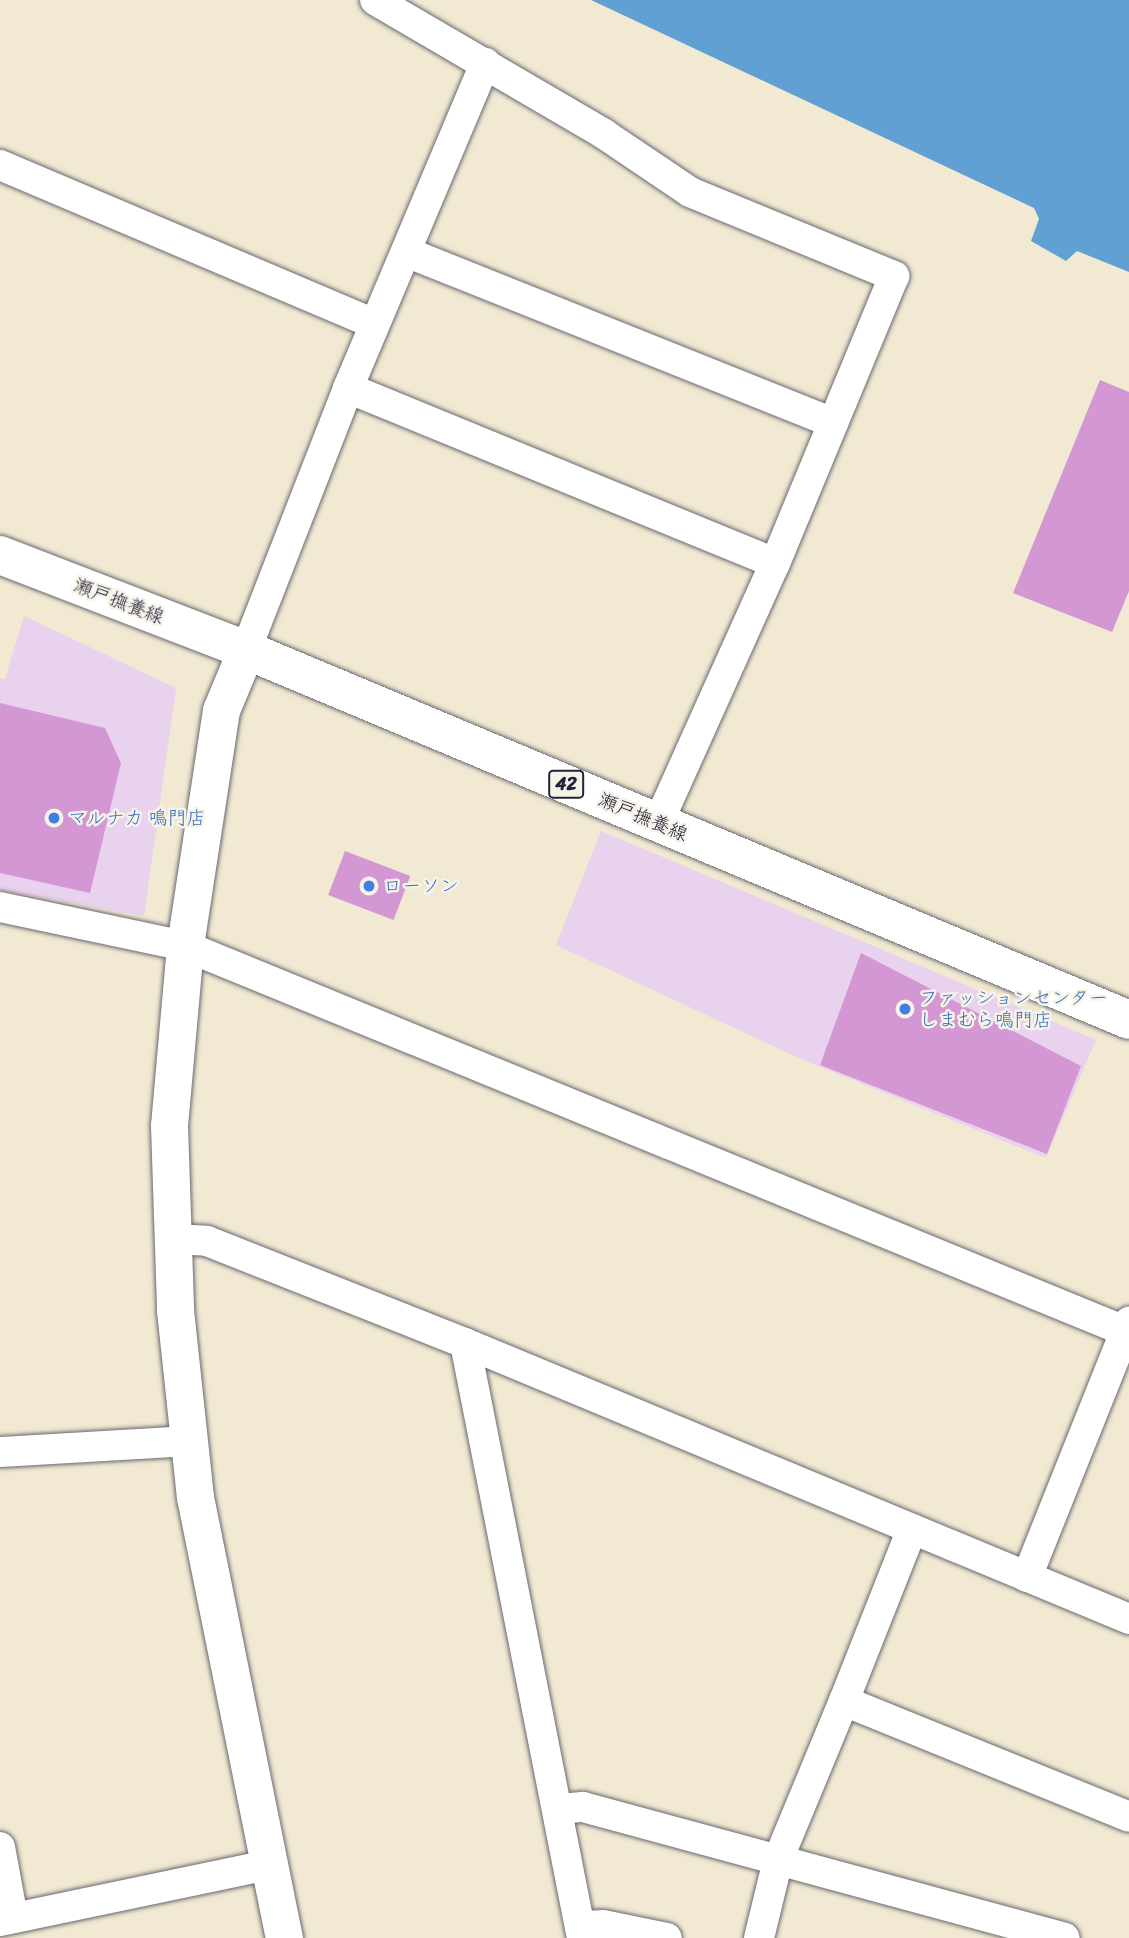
<!DOCTYPE html>
<html>
<head>
<meta charset="utf-8">
<style>
	body { margin:0 }
	#map { position:relative; width:1129px; height:1938px; overflow:hidden; background:#f1e9d2; font-family:Sriracha,"Klee One",sans-serif }
	div>[style] { position:absolute }
	.built>* { inset:0; background:#e9d2ed }
	.water>* { inset:0; background:#61a0d3 }
	.building>* { inset:0; background:#d398d3; transform-origin:0 0 }
	.roads { filter:drop-shadow(0 0 2px #6a6870) drop-shadow(0 0 2px #6a6870) }
	.minor>* { height:30px; margin:-15px; padding:0 15px; transform-origin:15px; border-radius:15px; background:#fff }
	.tertiary>* { height:37px; margin:-18.5px; padding:0 18.5px; transform-origin:18.5px; border-radius:18.5px; background:#fff }
	.primary>* { height:38px; margin:-19px; padding:0 19px; transform-origin:19px; border-radius:19px; background:#fff }
	.dots>* { width:19px; height:19px; translate:-50% -50%; box-sizing:border-box; border:4px solid #f7f3e8; border-radius:50% }
	span { translate:-50% -50%; white-space:nowrap; text-align:center; line-height:1.15; -webkit-text-stroke:5px #f7f3e8; paint-order:stroke }
	.shield-label span { padding:2px 5px; background:#f7f3e8; border:2px solid; border-radius:5px; -webkit-text-stroke-width:0 }
	.shield-label { font-size:18px; color:#22223b; font-weight:700 }
	.street-label { font-size:19px; color:#22223b }
	.shop-label { font-size:19px; color:#366cbe }
	.left { translate:0 -50%; text-align:left }
</style>
</head>
<body>
<div id="map">
	<div class="built">
		<div style="clip-path:polygon(24px 616px,176px 688px,144px 916px,0 890px,0 679px,5px 679px)"></div>
		<div style="clip-path:polygon(601px 831px,1096px 1040px,1046px 1158px,803px 1060px,556px 945px)"></div>
	</div>
	<div class="water">
		<div style="clip-path:polygon(591px 0,1129px 0,1129px 272px,1077px 251px,1066px 261px,1031px 241px,1039px 219px,1034px 208px)"></div>
	</div>
	<div class="building">
		<div style="clip-path:polygon(1100px 380px,1129px 392px,1129px 591px,1112px 632px,1013px 593px)"></div>
		<div style="clip-path:polygon(0 703px,105px 728px,121px 763px,90px 893px,0 873px)"></div>
		<div style="left:345px;top:851px;width:70px;height:47px;rotate:21deg"></div>
		<div style="clip-path:polygon(861px 953px,1081px 1066px,1047px 1154px,820px 1065px)"></div>
	</div>
	<div class="roads">
		<div class="minor">
			<div style="left:375px;top:0;width:265px;rotate:30.3deg"></div>
			<div style="left:604px;top:134px;width:104px;rotate:34deg"></div>
			<div style="left:690px;top:192px;width:221px;rotate:22.4deg"></div>
			<div style="left:894px;top:276px;width:311px;rotate:112.5deg"></div>
			<div style="left:775px;top:563px;width:285px;rotate:114.2deg"></div>
			<div style="left:0;top:165px;width:406px;rotate:23deg"></div>
			<div style="left:406px;top:252px;width:460px;rotate:21.8deg"></div>
			<div style="left:348px;top:388px;width:461px;rotate:22.3deg"></div>
			<div style="left:246px;top:650px;width:281px;rotate:-68.7deg"></div>
			<div style="left:348px;top:388px;width:353px;rotate:-67.1deg"></div>
			<div style="left:0;top:907px;width:189px;rotate:11.9deg"></div>
			<div style="left:185px;top:946px;width:1016px;rotate:22.27deg"></div>
			<div style="left:172px;top:1239px;width:35px;rotate:3deg"></div>
			<div style="left:207px;top:1241px;width:277px;rotate:21.6deg"></div>
			<div style="left:465px;top:1343px;width:719px;rotate:22.57deg"></div>
			<div style="left:465px;top:1343px;width:606px;rotate:78.88deg"></div>
			<div style="left:0;top:1452px;width:188px;rotate:-3.3deg"></div>
			<div style="left:912px;top:1529px;width:185px;rotate:111.6deg"></div>
			<div style="left:844px;top:1701px;width:308px;rotate:22.1deg"></div>
			<div style="left:1027px;top:1577px;width:275px;rotate:-68.2deg"></div>
			<div style="left:558px;top:1809px;width:25px;rotate:-5deg"></div>
			<div style="left:583px;top:1807px;width:499px;rotate:15.2deg"></div>
			<div style="left:0;top:1847px;width:72px;rotate:79.6deg"></div>
			<div style="left:0;top:1921px;width:275px;rotate:-11.8deg"></div>
			<div style="left:580px;top:1926px;width:23px;rotate:-2deg"></div>
			<div style="left:603px;top:1925px;width:65px;rotate:11.5deg"></div>
			<div style="left:759px;top:1938px;width:80px;rotate:-76.3deg"></div>
			<div style="left:778px;top:1860px;width:172px;rotate:-67.5deg"></div>
		</div>
		<div class="tertiary">
			<div style="left:246px;top:650px;width:65px;rotate:112.6deg"></div>
			<div style="left:221px;top:710px;width:239px;rotate:98.7deg"></div>
			<div style="left:185px;top:946px;width:180px;rotate:95.1deg"></div>
			<div style="left:169px;top:1125px;width:185px;rotate:88.1deg"></div>
			<div style="left:175px;top:1310px;width:188px;rotate:83.9deg"></div>
			<div style="left:195px;top:1497px;width:450px;rotate:78.6deg"></div>
		</div>
		<div class="primary">
			<div style="left:0;top:555px;width:264px;rotate:21.1deg"></div>
			<div style="left:246px;top:650px;width:957px;rotate:22.73deg"></div>
		</div>
	</div>
	<div class="dots">
		<div style="left:54px;top:818px;background:#3f7fe0"></div>
		<div style="left:369px;top:886px;background:#3f7fe0"></div>
		<div style="left:905px;top:1009px;background:#3f7fe0"></div>
	</div>
	<div class="shield-label">
		<span style="left:566px;top:784px">42</span>
	</div>
	<div class="street-label">
		<span style="left:119px;top:601px;rotate:21deg">瀬戸撫養線</span>
		<span style="left:643px;top:817px;rotate:23deg">瀬戸撫養線</span>
	</div>
	<div class="shop-label">
		<span class="left" style="left:68px;top:818px">マルナカ 鳴門店</span>
		<span class="left" style="left:383px;top:886px">ローソン</span>
		<span class="left" style="left:919px;top:1009px">ファッションセンター<br>しまむら鳴門店</span>
	</div>
</div>
</body>
</html>
